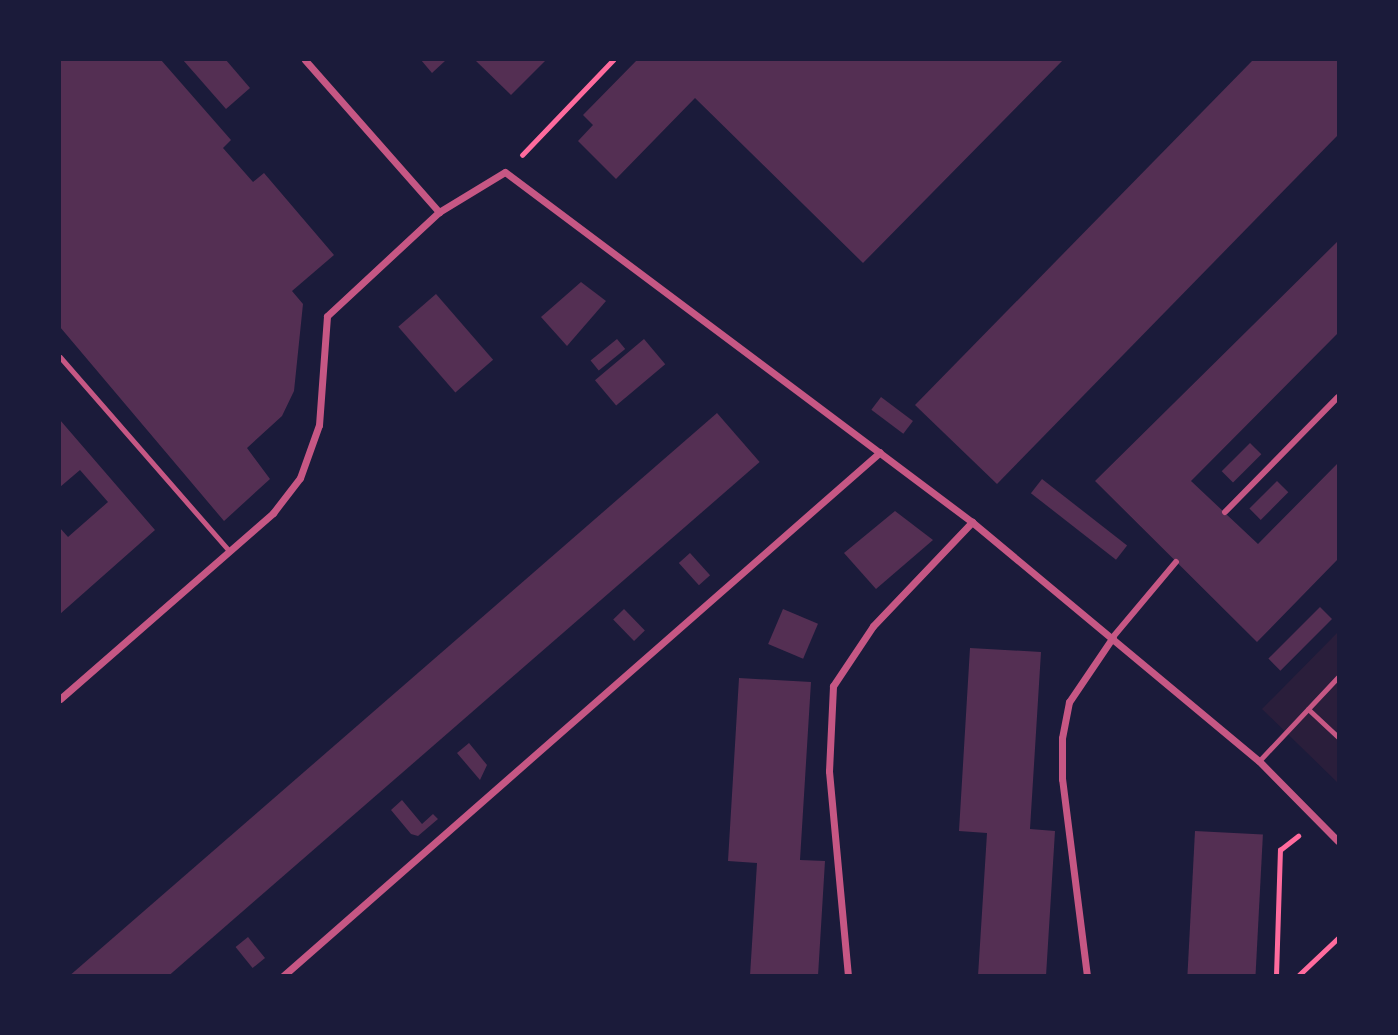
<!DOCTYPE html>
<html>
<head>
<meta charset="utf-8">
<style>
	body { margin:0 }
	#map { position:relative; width:1398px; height:1035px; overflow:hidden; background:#1b1b3a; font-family:"Fira Sans",sans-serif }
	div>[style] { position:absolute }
	.green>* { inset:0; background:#2a1e3b }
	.building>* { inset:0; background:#542f53; transform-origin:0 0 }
	.path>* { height:4.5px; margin:-2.25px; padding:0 2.25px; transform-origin:2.25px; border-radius:2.25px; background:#ff6b9d }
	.service>* { height:5px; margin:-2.5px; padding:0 2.5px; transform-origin:2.5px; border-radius:2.5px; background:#c65784 }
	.pedestrian>* { height:6px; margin:-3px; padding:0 3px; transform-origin:3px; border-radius:3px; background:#c65784 }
	.minor>* { height:7px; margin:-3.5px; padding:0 3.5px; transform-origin:3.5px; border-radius:3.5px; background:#c65784 }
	span { translate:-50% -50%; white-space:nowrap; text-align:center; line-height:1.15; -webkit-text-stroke:5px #1b1b3a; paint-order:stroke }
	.frame { position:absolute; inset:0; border:61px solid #1b1b3a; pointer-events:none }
</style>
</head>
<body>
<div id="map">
	<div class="green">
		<div style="clip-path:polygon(1338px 632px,1338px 783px,1262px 709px)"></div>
	</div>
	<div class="building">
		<div style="clip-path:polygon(60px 60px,161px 60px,231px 140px,223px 148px,253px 182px,264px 173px,334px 255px,292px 291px,303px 304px,294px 391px,282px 416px,247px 448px,270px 479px,224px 521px,60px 327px)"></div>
		<div style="clip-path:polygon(183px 60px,226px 60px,250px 88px,226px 109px)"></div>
		<div style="clip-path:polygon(421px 60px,446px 60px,432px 73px)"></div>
		<div style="clip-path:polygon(475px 60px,546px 60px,511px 95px)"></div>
		<div style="clip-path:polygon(637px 60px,1063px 60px,863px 263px,695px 98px,616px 179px,578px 141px,593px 125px,583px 115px)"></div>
		<div style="clip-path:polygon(1253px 60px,1338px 60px,1338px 135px,997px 484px,915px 405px)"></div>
		<div style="clip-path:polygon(1338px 241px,1338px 333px,1191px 481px,1258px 544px,1338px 463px,1338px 559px,1257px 642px,1095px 481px)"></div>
		<div style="clip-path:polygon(581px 282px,606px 301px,567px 346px,541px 317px)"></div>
		<div style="left:436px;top:294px;width:87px;height:50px;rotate:49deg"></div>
		<div style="left:617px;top:339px;width:13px;height:34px;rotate:51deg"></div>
		<div style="left:644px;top:339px;width:33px;height:64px;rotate:50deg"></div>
		<div style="left:881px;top:397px;width:40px;height:16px;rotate:37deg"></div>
		<div style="left:717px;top:413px;width:65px;height:861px;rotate:49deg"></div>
		<div style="clip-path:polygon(60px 420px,155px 530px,60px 614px,60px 528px,68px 537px,108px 502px,80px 470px,60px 487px)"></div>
		<div style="left:1250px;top:443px;width:16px;height:40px;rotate:45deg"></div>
		<div style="left:1042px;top:479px;width:108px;height:18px;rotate:38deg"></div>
		<div style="left:1277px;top:481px;width:16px;height:39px;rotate:45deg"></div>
		<div style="clip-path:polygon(895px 511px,933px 540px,876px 589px,844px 553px)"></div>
		<div style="left:690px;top:553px;width:30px;height:15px;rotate:48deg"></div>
		<div style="left:1320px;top:607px;width:17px;height:73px;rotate:45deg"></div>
		<div style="left:624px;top:609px;width:30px;height:15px;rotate:46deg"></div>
		<div style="left:783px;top:609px;width:38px;height:38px;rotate:23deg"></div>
		<div style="clip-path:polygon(970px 648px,1041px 652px,1030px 829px,1055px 831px,1046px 976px,978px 976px,987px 833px,959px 831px)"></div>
		<div style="clip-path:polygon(739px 678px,811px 682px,800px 860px,825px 861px,818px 976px,750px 976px,757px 863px,728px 861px)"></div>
		<div style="clip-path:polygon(469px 743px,487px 765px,480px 780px,457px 753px)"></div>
		<div style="clip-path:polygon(402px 800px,422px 824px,433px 814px,438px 819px,418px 836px,411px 834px,391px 810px)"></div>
		<div style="left:1195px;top:831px;width:68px;height:145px;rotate:3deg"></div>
		<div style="left:248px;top:937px;width:27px;height:16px;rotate:51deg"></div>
	</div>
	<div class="path">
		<div style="left:522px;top:155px;width:132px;rotate:-46.2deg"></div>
		<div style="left:1276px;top:976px;width:126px;rotate:-88.2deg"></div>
		<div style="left:1280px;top:850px;width:23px;rotate:-38deg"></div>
		<div style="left:1298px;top:976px;width:55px;rotate:-43.5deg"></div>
	</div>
	<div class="service">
		<div style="left:60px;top:357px;width:257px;rotate:48.9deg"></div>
		<div style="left:1308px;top:709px;width:41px;rotate:43deg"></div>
		<div style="left:1259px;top:761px;width:115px;rotate:-46.8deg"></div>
	</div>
	<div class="pedestrian">
		<div style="left:1225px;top:512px;width:161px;rotate:-45.5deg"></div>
		<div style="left:1113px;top:637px;width:98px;rotate:-50deg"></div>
	</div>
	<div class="minor">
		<div style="left:305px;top:60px;width:203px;rotate:48.6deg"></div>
		<div style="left:60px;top:699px;width:283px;rotate:-41.1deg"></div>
		<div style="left:273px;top:513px;width:44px;rotate:-52.4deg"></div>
		<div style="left:300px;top:478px;width:56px;rotate:-70.3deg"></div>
		<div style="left:319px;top:425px;width:109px;rotate:-85.8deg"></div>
		<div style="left:327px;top:316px;width:153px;rotate:-42.9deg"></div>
		<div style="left:439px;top:212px;width:77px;rotate:-31.2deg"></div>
		<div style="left:505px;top:172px;width:584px;rotate:36.85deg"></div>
		<div style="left:972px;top:522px;width:373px;rotate:39.8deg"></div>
		<div style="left:1259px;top:761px;width:112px;rotate:45.4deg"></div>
		<div style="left:283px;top:976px;width:794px;rotate:-41.27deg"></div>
		<div style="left:848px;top:976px;width:206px;rotate:-95.3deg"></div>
		<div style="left:829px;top:771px;width:85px;rotate:-87.3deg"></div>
		<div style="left:833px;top:686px;width:72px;rotate:-56.3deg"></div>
		<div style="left:873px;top:626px;width:144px;rotate:-46.4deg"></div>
		<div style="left:1087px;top:976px;width:199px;rotate:-97.2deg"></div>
		<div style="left:1062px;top:779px;width:41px;rotate:-90deg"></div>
		<div style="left:1062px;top:738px;width:37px;rotate:-79deg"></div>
		<div style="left:1069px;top:702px;width:78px;rotate:-55.9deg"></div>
	</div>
	<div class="frame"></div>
</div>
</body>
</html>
